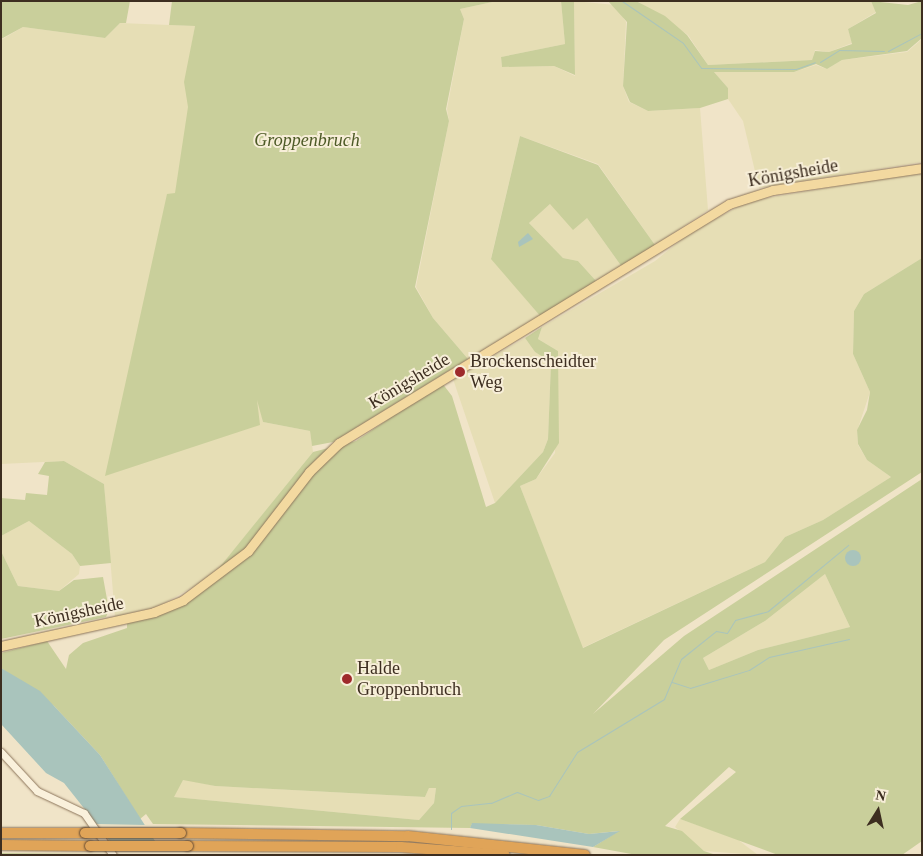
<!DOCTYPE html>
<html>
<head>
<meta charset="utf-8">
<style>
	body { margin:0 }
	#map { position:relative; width:923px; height:856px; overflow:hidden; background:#f0e4c8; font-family:Georgia,serif }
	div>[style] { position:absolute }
	.farmland>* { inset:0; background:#e6deb5 }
	.green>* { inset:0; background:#c9cf9b }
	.water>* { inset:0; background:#a9c4bc }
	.round { border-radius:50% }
	.pier>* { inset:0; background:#f0e4c8 }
	.stream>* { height:1px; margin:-0.5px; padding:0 0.5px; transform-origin:0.5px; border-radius:0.5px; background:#a9c4bc }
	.roads { filter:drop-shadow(0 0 1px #8d765c) drop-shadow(0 0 1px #8d765c) }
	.minor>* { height:7px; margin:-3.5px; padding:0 3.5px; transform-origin:3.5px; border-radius:3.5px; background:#faf1dc }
	.major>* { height:9px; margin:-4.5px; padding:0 4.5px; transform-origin:4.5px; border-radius:4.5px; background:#f3d9a0 }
	.highway>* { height:10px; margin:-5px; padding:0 5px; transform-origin:5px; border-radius:5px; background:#e0a458 }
	.bridges { filter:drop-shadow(0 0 1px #5b4430) drop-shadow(0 0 1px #5b4430) }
	.highway-bridge>* { height:10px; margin:-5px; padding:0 5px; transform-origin:5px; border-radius:5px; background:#e0a458 }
	.dots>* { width:14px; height:14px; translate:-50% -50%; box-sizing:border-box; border:2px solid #f7eed8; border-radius:50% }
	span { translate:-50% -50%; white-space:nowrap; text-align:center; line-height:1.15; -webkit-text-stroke:4px #f7eed8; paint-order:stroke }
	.park-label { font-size:18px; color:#4d5a26; font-style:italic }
	.street-label { font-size:18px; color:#3d2e20 }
	.poi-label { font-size:18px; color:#3d2e20 }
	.left { translate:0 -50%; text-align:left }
	.frame { position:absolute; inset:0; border:2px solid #3d2e20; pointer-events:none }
	.north { position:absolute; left:853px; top:786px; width:50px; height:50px; -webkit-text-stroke:4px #f7eed8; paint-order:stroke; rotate:10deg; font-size:14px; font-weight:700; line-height:20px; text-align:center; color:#3d2e20 }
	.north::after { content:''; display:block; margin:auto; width:18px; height:22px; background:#3d2e20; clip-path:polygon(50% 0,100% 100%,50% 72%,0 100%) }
</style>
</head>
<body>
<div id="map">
	<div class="farmland">
		<div style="clip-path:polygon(497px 1px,561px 1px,565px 44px,501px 57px,502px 67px,554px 66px,575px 76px,574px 1px,615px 5px,626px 22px,623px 86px,629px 102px,648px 111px,700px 108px,708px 210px,655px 245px,598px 164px,520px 136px,491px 258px,541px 317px,468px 359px,433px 318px,416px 287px,449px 121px,447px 109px,464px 19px,460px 9px)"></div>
		<div style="clip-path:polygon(637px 1px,871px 1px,876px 12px,848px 29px,852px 43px,829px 52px,815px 50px,812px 60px,708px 65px,688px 35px)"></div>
		<div style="clip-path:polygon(120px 23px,195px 26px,188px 66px,212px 388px,259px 400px,263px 422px,310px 431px,313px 452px,214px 575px,154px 609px,115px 617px,104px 484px,64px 461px,1px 464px,1px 40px,23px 27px,105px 38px)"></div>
		<div style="clip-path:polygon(922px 39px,922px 162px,759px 188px,743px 121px,728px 99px,728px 88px,714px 72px,794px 72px,816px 65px,827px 69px,842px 60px,907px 52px)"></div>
		<div style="clip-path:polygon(922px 172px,922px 258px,864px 294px,854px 311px,853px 354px,870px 392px,857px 431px,858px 445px,867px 460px,891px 477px,823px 520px,785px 537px,765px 562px,582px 648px,520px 486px,536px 479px,555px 453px,558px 351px,538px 339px,542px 327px,655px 261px,691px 232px,749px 201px)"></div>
		<div style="clip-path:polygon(550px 204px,587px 218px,622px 267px,597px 282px,578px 261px,563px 258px,529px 223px)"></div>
		<div style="clip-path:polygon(525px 338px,535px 352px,551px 361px,548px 439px,543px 452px,495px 503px,453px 379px)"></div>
		<div style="clip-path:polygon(29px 521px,72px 554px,80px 566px,79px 574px,59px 591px,18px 586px,1px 551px,1px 536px)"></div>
		<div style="clip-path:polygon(825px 574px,850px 627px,758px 650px,709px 670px,703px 658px,765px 621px)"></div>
		<div style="clip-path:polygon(183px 779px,215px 786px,425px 797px,429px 788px,436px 788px,434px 803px,419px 820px,173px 797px)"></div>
		<div style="clip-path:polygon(680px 819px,737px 839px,758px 855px,704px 851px,675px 827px)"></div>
	</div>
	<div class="green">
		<div style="clip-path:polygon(1px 1px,130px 1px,126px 23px,120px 23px,105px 38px,23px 27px,1px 39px)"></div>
		<div style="clip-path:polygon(172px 1px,497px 1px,460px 9px,464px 19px,446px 109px,449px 121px,415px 287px,433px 318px,468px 359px,333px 442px,312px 446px,310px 431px,263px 422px,257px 400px,260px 425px,105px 476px,167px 194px,175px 193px,188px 107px,184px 82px,195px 26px,169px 25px)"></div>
		<div style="clip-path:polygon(561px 1px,574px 1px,575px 75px,554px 66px,502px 67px,501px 57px,565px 44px)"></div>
		<div style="clip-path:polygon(608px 1px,636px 1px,665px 16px,687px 35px,708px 65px,812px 60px,815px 51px,829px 52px,852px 44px,848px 29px,876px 13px,871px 1px,908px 5px,922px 1px,922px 38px,907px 51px,842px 60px,827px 69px,816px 64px,794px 72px,714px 72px,728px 88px,728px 99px,700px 108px,648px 111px,630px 102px,623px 86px,627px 22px)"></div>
		<div style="clip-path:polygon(520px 136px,598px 165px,655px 245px,622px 267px,587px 218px,573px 230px,550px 204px,529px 223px,563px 258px,578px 261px,597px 282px,541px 317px,491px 259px)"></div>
		<div style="clip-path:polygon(evenodd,922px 258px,922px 472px,664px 640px,593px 714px,684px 636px,922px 479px,922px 841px,902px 855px,778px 855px,680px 819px,736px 772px,729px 767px,665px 826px,682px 831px,704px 851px,716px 855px,637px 855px,593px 847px,619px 831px,589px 834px,536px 825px,472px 824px,470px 828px,153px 824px,146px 814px,140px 819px,100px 755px,54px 706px,1px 668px,1px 653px,47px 641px,66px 669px,69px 655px,83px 643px,127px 628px,127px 620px,202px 589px,313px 452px,356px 441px,442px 383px,452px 396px,486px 507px,495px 503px,543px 452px,548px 439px,551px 362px,535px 352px,525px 338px,542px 327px,538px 339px,558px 351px,559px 443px,536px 479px,520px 486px,583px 648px,765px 562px,785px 537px,823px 520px,891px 477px,867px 460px,858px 444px,857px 430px,867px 410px,870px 392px,853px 354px,854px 311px,864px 294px,922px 258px,825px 574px,850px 627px,758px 650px,709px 670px,703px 658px,765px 621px,825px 574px,922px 258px,183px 780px,215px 786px,425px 797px,429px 788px,436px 788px,434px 803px,419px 820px,174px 797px,183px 780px)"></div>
		<div style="clip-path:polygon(64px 461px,104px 484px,111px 563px,80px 566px,72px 554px,29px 521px,1px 536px,1px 498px,25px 500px,26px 493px,47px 495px,49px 476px,38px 474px,45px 462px)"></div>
		<div style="clip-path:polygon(1px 551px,18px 586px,59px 591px,74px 580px,103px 577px,109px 610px,106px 617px,1px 639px)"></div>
		<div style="clip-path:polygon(1px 853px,107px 854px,108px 855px,1px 855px)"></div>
	</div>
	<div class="water">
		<div style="clip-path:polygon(528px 233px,533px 239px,519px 247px,518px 242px)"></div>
		<div class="round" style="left:845px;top:550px;width:16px;height:16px"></div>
		<div style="clip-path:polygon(1px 668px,40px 691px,100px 755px,164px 855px,121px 855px,64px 783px,46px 773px,1px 724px)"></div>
		<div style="clip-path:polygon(472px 823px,536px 825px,589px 834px,620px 831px,593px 847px,470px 828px)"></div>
	</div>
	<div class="pier">
		<div style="clip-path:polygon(96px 824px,146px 825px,155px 838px,106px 838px)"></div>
		<div style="clip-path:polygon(108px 841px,157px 841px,166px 855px,118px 854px)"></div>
	</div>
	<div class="stream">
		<div style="left:622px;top:1px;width:74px;rotate:34.5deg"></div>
		<div style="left:683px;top:43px;width:31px;rotate:54deg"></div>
		<div style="left:701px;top:68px;width:95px;rotate:0.6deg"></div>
		<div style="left:796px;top:69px;width:20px;rotate:-20deg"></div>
		<div style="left:888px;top:51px;width:38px;rotate:-28deg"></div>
		<div style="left:820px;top:62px;width:22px;rotate:-32deg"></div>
		<div style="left:839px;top:50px;width:45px;rotate:1.3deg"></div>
		<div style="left:672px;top:682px;width:19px;rotate:18deg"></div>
		<div style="left:690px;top:688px;width:62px;rotate:-17deg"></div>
		<div style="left:749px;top:670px;width:24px;rotate:-33deg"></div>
		<div style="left:769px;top:657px;width:82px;rotate:-12.7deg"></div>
		<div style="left:451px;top:829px;width:16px;rotate:-90deg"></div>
		<div style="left:451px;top:813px;width:12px;rotate:-35deg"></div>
		<div style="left:461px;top:806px;width:30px;rotate:-6deg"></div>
		<div style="left:491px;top:803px;width:28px;rotate:-23deg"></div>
		<div style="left:517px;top:792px;width:22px;rotate:21deg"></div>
		<div style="left:538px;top:800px;width:12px;rotate:-20deg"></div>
		<div style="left:549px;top:796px;width:52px;rotate:-57.5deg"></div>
		<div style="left:577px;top:752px;width:102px;rotate:-31.3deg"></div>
		<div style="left:664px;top:699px;width:43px;rotate:-67deg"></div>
		<div style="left:681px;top:659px;width:45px;rotate:-38.7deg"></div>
		<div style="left:716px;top:631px;width:11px;rotate:10deg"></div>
		<div style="left:727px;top:633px;width:15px;rotate:-58deg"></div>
		<div style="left:735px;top:620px;width:34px;rotate:-15deg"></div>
		<div style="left:768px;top:611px;width:104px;rotate:-39.5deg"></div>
	</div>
	<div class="roads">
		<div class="minor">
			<div style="left:1px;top:752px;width:53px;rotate:47.3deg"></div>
			<div style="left:37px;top:791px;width:52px;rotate:25.1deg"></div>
			<div style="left:84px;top:813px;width:51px;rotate:55.4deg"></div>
		</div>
		<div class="major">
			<div style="left:1px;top:646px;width:157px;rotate:-12.5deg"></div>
			<div style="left:154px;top:612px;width:31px;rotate:-22deg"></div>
			<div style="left:183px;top:600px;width:81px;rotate:-37deg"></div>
			<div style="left:248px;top:551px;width:100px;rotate:-52.3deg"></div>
			<div style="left:309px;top:472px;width:42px;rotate:-44deg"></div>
			<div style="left:339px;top:443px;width:457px;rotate:-31.5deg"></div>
			<div style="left:729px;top:204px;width:46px;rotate:-17.7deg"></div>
			<div style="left:773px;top:190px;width:151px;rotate:-8.4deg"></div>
		</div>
		<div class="highway">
			<div style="left:1px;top:833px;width:84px"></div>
			<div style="left:181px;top:833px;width:227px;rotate:0.8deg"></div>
			<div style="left:408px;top:836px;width:178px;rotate:6.1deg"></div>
			<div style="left:1px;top:845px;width:89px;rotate:0.6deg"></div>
			<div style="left:188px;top:846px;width:213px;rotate:0.3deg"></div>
			<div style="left:401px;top:847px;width:104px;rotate:4.4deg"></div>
		</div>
	</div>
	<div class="bridges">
		<div class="highway-bridge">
			<div style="left:85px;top:833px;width:96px"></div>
			<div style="left:90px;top:846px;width:98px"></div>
		</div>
	</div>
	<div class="dots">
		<div style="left:460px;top:372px;background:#9e2a2b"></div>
		<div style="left:347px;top:679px;background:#9e2a2b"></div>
	</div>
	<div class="park-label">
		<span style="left:307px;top:140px">Groppenbruch</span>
	</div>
	<div class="street-label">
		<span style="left:793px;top:173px;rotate:-10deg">Königsheide</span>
		<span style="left:409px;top:381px;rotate:-31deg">Königsheide</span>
		<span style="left:79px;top:612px;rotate:-12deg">Königsheide</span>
	</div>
	<div class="poi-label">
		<span class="left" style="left:470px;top:372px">Brockenscheidter<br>Weg</span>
		<span class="left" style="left:357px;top:679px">Halde<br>Groppenbruch</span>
	</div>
	<div class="frame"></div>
	<div class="north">N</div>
</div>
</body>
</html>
